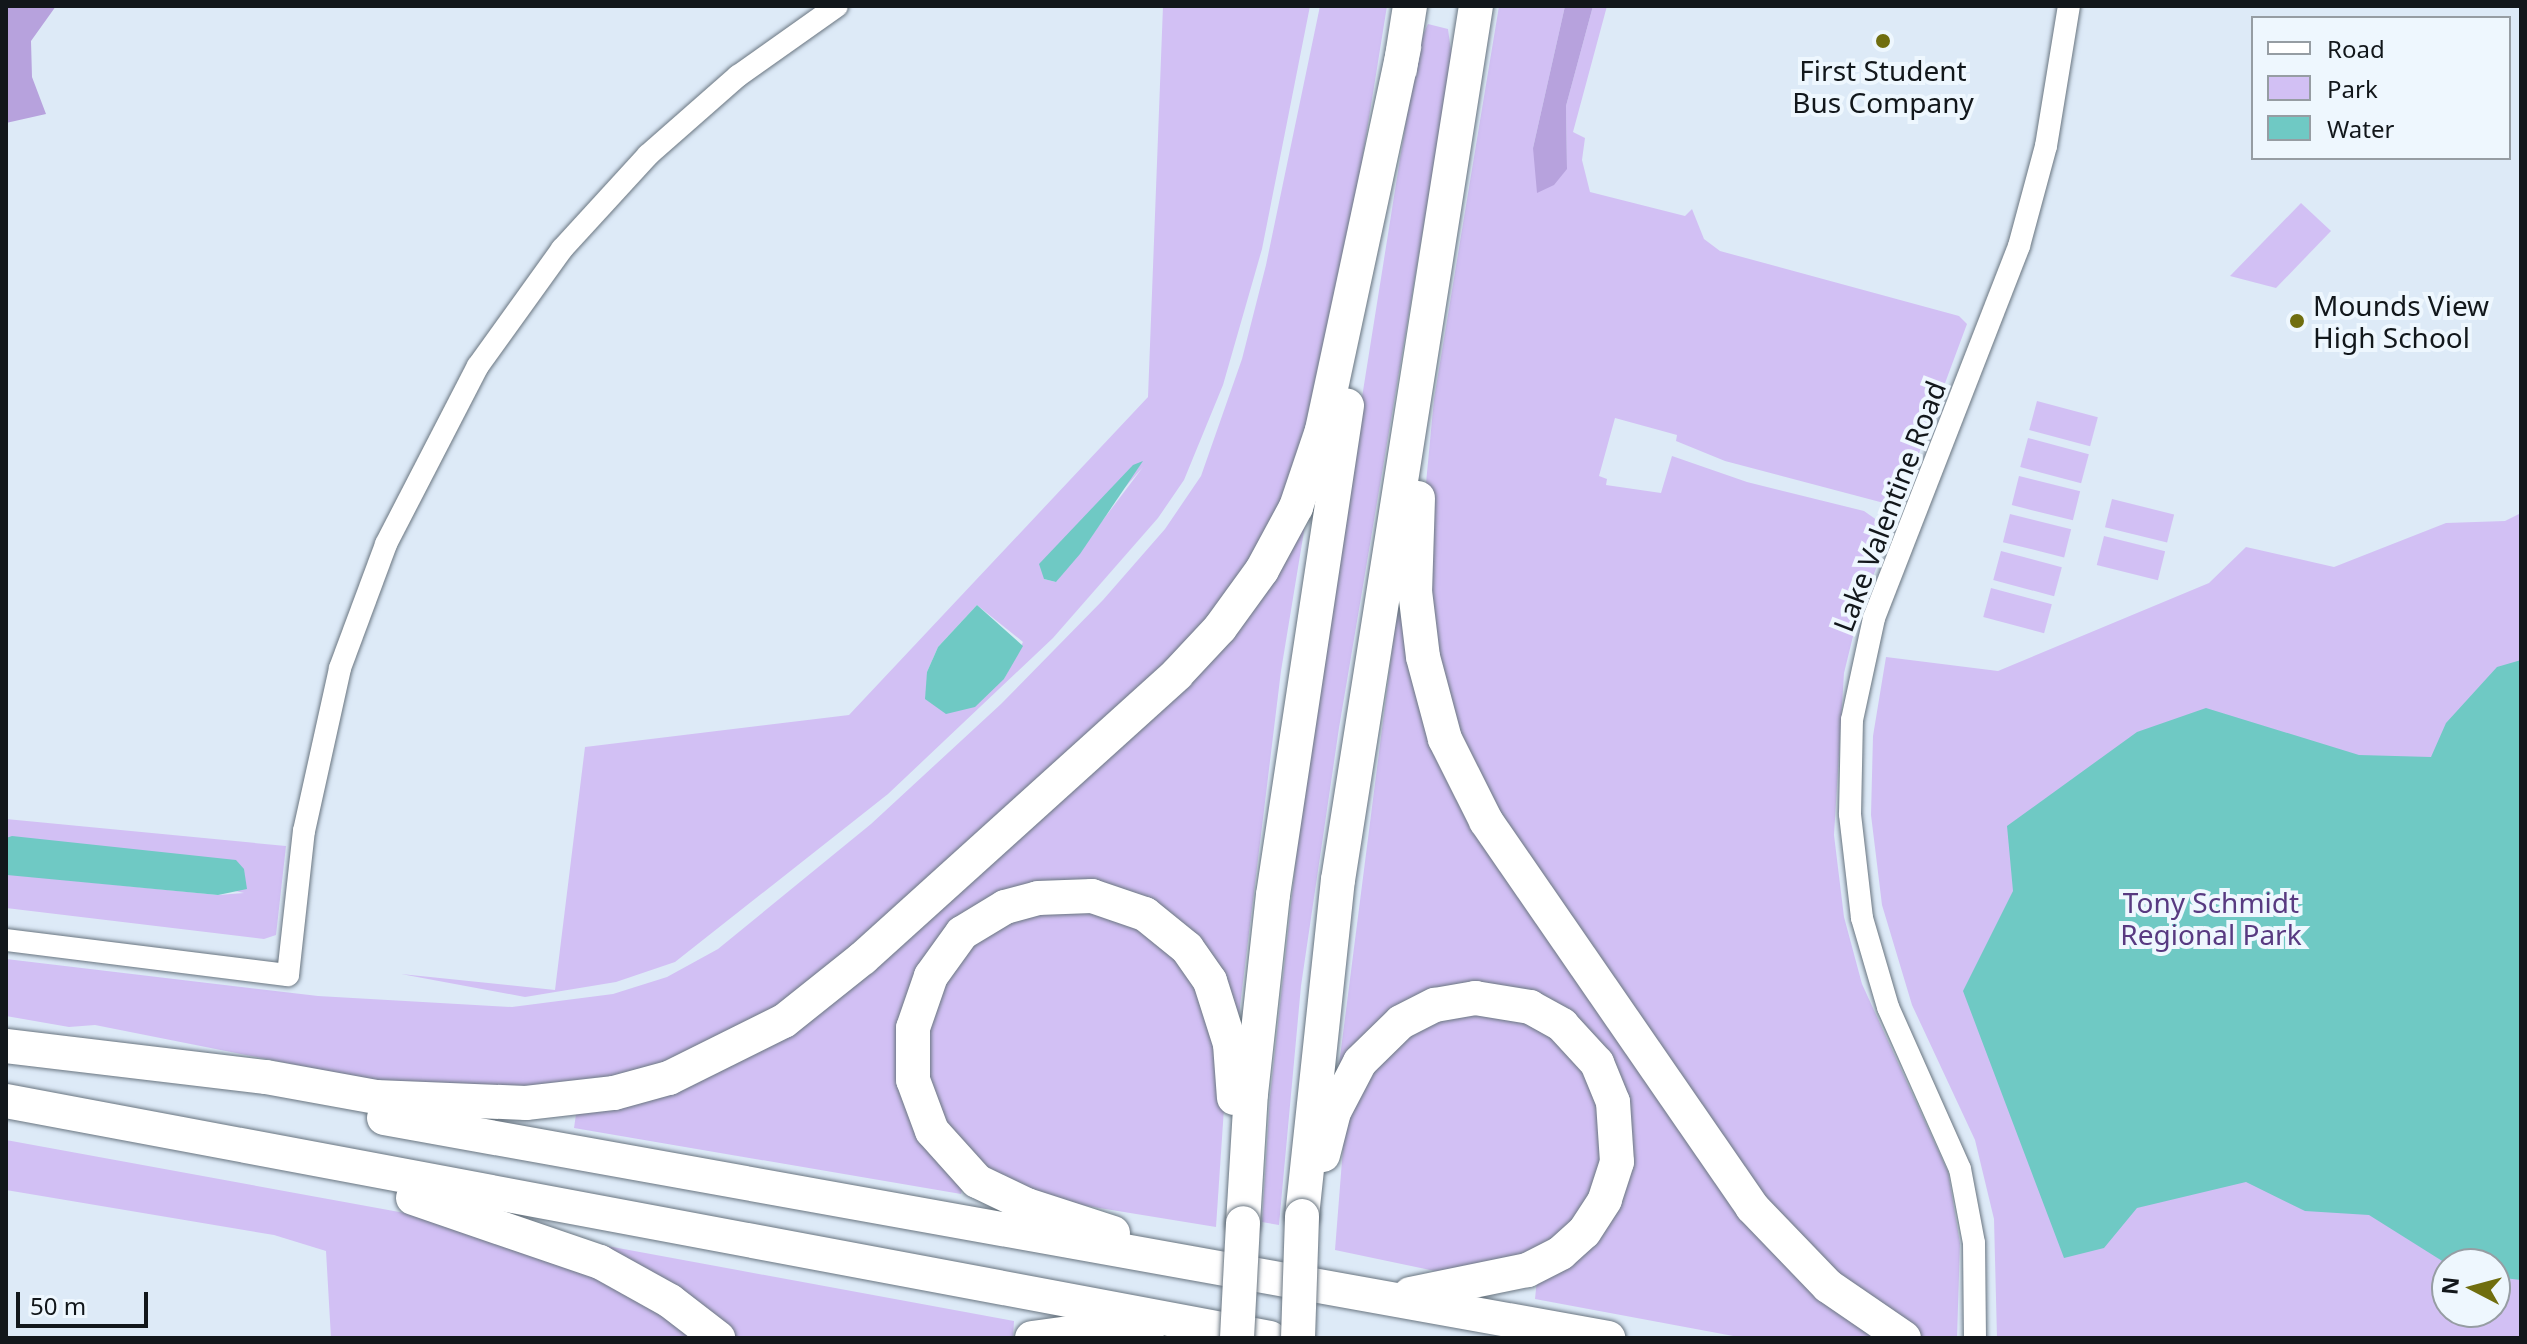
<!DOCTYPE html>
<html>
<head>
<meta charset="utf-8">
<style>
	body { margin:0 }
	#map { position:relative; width:2527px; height:1344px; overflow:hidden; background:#ddeaf7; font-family:"Noto Sans",sans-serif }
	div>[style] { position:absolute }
	.green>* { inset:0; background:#d2c0f4; transform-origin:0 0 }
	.forest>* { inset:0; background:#b7a2dd }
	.water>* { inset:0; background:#6fc9c4 }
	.roads { filter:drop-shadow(0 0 2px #697580) drop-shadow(0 0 2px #697580) }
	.minor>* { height:22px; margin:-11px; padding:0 11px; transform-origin:11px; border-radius:11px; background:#fff }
	.highway>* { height:34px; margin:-17px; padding:0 17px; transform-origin:17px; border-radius:17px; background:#fff }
	.bridges { filter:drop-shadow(0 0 2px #697580) drop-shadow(0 0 2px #697580) }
	.highway-bridge>* { height:34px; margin:-17px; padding:0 17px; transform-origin:17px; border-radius:17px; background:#fff }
	.dots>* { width:22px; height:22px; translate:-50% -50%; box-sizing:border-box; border:4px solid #eef7fe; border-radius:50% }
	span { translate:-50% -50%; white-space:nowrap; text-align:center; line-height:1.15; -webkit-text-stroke:8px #eef7fe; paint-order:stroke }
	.poi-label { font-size:28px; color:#12171b }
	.left { translate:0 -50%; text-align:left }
	.street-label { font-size:28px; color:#12171b }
	.park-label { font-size:28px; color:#583a81 }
	.frame { position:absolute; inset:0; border:8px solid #12171b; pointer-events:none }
	.legend { position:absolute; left:2251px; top:16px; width:260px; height:144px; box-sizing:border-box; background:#eef7fe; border:2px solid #969da3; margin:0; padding:10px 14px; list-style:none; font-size:24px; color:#12171b }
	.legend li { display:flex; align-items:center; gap:16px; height:40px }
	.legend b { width:40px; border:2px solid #969da3 }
	.north { position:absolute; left:2431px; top:1248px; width:80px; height:80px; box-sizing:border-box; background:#eef7fe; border:2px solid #969da3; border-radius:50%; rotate:276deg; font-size:22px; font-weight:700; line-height:32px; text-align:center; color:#12171b }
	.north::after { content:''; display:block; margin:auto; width:28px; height:36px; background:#706e0f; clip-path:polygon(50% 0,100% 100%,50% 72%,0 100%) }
	.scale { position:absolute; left:16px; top:1292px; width:132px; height:36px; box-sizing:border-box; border:4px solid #12171b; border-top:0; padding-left:10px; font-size:24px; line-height:28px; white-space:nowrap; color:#12171b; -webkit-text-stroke:6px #eef7fe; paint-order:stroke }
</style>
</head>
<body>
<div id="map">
	<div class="green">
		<div style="clip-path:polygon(evenodd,1163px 6px,1310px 6px,1262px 249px,1223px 385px,1184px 480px,1158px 518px,1053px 638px,888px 794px,675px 962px,616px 982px,525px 997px,401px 974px,555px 990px,585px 747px,849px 715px,1148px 397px,1163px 6px,1143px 467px,1056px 582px,1044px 579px,1143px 467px,1163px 6px,977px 605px,1023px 642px,1004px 679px,927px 672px,938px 647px,977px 605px)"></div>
		<div style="clip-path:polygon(1320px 6px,1387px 6px,1328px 373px,1268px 547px,1198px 643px,800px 997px,628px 1081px,432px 1092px,95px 1025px,69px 1027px,6px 1016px,6px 959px,318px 996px,512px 1007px,613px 994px,667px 977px,718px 949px,871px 824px,1001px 704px,1103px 600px,1165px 529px,1201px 476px,1242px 359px,1266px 265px)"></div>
		<div style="clip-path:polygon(1499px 6px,1565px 6px,1533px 148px,1567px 169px,1566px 106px,1593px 6px,1607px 6px,1573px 132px,1585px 138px,1582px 160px,1590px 192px,1685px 216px,1692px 209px,1704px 239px,1720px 251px,1959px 316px,1967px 324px,1899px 507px,1725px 461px,1676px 441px,1677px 435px,1615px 418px,1599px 476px,1607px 479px,1606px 485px,1661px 493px,1672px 456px,1747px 482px,1864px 511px,1891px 530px,1859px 612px,1844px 673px,1834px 835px,1844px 917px,1862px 984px,1948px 1172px,1960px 1243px,1957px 1338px,1919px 1338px,1815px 1267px,1465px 775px,1419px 557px,1434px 399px)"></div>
		<div style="clip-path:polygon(1428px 24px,1448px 29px,1452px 58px,1339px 728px,1301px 986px,1279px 1225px,1262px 1222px,1270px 1097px,1312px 711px,1418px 46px)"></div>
		<div style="clip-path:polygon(2301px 203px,2331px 231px,2276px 288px,2230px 276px)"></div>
		<div style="left:2037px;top:401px;width:63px;height:30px;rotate:15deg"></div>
		<div style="left:2028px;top:438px;width:63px;height:30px;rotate:15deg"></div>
		<div style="left:2019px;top:476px;width:63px;height:30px;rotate:14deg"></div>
		<div style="left:2112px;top:499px;width:64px;height:29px;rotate:14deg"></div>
		<div style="clip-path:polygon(evenodd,2521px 513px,2521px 1338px,1997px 1338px,1994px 1219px,1975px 1140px,1912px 1005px,1882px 905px,1871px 815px,1873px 736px,1886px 657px,1998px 671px,2209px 583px,2246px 547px,2334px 567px,2446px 523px,2505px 521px,2521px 513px,2447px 1264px,2495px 1264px,2495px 1312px,2447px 1312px,2447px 1264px)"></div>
		<div style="left:2010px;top:514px;width:63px;height:29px;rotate:14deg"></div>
		<div style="clip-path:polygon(1306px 519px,1281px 671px,1238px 1023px,1171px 922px,998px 901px,904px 1022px,964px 1181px,961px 1194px,574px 1128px,577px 1107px,868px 963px)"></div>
		<div style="left:2104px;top:536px;width:63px;height:30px;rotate:14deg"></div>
		<div style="left:2001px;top:551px;width:63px;height:30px;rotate:15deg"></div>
		<div style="left:1991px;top:588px;width:63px;height:30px;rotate:15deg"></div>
		<div style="clip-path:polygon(1399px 596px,1425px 712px,1720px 1185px,1886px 1338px,1744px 1338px,1535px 1299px,1537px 1279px,1605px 1220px,1600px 1059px,1487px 991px,1346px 1066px,1339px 1065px)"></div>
		<div style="clip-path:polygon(6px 819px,286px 846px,276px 935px,264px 939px,6px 908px,6px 874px,218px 895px,244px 893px,6px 838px)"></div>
		<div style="clip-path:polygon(1056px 904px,1149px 929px,1208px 998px,1225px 1093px,1216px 1227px,1032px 1197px,985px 1174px,926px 1097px,926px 1011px,971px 939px)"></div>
		<div style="clip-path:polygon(1457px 1012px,1529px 1022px,1568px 1048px,1599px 1098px,1602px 1176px,1554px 1246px,1454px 1275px,1335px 1250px,1346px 1110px,1386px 1046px)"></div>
		<div style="clip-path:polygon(6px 1140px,476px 1226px,568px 1258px,705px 1338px,331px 1338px,326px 1251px,274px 1235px,6px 1190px)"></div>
		<div style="clip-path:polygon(591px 1243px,1014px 1321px,1013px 1337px,729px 1338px)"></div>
	</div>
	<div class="forest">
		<div style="clip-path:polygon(6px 6px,56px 6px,31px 41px,32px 77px,46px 114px,6px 123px)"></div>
		<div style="clip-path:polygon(1565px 6px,1593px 6px,1566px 106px,1567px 169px,1554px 185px,1537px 193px,1533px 148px)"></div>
	</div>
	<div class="water">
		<div style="clip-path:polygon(1143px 461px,1080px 554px,1056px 582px,1044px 579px,1039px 564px,1133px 465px)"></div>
		<div style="clip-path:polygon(977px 605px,1023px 646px,1004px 679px,975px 707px,946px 714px,925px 699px,927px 672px,938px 647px)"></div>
		<div style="clip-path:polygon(2521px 660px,2521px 1280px,2495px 1277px,2495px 1264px,2447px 1264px,2369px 1215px,2305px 1211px,2246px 1182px,2137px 1208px,2104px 1248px,2064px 1258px,1963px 991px,2013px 891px,2007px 826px,2137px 732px,2206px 708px,2359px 755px,2431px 757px,2446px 723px,2497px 667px)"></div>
		<div style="clip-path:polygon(12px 836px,236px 860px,244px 869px,247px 889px,218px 895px,7px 875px,6px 838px)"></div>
	</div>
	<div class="roads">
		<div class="minor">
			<div style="left:6px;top:940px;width:284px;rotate:7.1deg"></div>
			<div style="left:288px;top:975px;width:145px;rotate:-83.7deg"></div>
			<div style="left:304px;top:831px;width:167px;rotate:-77.5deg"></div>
			<div style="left:340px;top:668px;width:132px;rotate:-69.6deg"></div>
			<div style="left:386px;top:544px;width:200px;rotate:-62.7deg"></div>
			<div style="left:478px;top:366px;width:144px;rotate:-54.3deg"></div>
			<div style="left:562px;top:249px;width:127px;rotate:-47.5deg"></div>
			<div style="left:648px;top:155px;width:120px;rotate:-41.3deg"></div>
			<div style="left:738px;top:76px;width:121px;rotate:-35.3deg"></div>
			<div style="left:1975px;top:1338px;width:95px;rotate:-90.6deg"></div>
			<div style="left:1974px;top:1243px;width:75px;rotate:-100.7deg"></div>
			<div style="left:1960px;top:1169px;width:177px;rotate:-114deg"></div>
			<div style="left:1888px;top:1007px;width:93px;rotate:-106.3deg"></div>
			<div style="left:1862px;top:918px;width:105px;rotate:-96.6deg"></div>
			<div style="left:1850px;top:814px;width:94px;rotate:-88.8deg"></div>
			<div style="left:1852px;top:720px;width:104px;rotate:-77.8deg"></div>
			<div style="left:1874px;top:618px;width:399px;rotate:-68.7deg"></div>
			<div style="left:2019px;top:246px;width:104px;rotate:-74.9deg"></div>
			<div style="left:2046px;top:146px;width:142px;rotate:-80.7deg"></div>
		</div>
		<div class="highway">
			<div style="left:1400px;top:69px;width:64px;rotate:-81deg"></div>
			<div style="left:1418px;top:498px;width:93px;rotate:91.8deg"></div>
			<div style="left:1415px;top:591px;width:66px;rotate:83.1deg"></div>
			<div style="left:1423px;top:657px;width:85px;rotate:75deg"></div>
			<div style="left:1445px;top:739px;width:92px;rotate:63.4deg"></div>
			<div style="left:1486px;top:821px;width:469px;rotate:55.4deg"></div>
			<div style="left:1752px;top:1207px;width:110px;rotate:46.1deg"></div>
			<div style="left:1828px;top:1286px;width:92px;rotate:34.4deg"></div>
			<div style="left:6px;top:1046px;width:262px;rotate:6.8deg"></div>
			<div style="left:266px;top:1077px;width:112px;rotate:10.3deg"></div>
			<div style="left:376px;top:1097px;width:150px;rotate:2.3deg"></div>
			<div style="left:526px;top:1103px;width:89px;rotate:-6.5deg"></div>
			<div style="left:614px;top:1093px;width:57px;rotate:-15.3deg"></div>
			<div style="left:669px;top:1078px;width:128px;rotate:-26.4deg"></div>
			<div style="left:784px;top:1021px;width:101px;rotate:-38.6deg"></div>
			<div style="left:863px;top:958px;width:423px;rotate:-42.1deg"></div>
			<div style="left:1177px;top:674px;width:63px;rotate:-46.9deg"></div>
			<div style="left:1220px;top:628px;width:72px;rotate:-54.1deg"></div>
			<div style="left:1262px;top:570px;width:72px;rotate:-61.6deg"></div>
			<div style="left:1296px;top:507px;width:81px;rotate:-71.3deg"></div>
			<div style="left:1322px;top:430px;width:391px;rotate:-77.9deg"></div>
			<div style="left:6px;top:1101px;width:1286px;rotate:10.62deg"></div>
			<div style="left:384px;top:1118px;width:1244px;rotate:10.19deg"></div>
			<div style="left:1323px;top:1155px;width:44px;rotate:-75.7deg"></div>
			<div style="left:1334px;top:1112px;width:56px;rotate:-62.5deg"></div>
			<div style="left:1360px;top:1062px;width:57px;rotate:-44.3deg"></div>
			<div style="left:1401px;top:1022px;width:38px;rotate:-27deg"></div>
			<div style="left:1435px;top:1005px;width:41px;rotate:-9.9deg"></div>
			<div style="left:1475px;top:998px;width:56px;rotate:9.3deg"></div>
			<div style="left:1530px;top:1007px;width:37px;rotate:29deg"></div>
			<div style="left:1562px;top:1025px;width:52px;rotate:47.4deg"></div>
			<div style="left:1597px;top:1063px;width:42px;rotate:67.7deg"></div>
			<div style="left:1613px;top:1102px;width:60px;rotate:86.2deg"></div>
			<div style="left:1617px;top:1162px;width:40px;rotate:108deg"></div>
			<div style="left:1605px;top:1200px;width:38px;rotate:123deg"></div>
			<div style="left:1584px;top:1232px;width:31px;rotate:138deg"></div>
			<div style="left:1561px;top:1253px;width:38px;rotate:153deg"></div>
			<div style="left:1527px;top:1270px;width:119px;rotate:168.4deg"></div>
			<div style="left:413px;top:1198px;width:198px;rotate:18.9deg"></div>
			<div style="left:600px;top:1262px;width:80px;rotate:29.1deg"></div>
			<div style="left:670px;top:1301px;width:61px;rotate:37.6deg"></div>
			<div style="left:1302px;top:1216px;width:338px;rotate:-83.9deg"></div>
			<div style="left:1338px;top:880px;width:885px;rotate:-81.03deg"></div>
			<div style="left:1243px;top:1223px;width:129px;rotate:-86.5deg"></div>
			<div style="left:1251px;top:1094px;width:200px;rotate:-83.7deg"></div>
			<div style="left:1273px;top:895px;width:495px;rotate:-81.4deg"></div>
			<div style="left:1113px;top:1233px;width:90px;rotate:-162deg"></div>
			<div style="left:1027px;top:1205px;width:55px;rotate:-154.4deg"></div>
			<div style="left:977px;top:1181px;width:67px;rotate:-132deg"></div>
			<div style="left:932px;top:1131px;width:54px;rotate:-110.4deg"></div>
			<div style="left:913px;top:1080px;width:52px;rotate:-90deg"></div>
			<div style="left:913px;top:1028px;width:55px;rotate:-70.9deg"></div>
			<div style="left:931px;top:976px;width:53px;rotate:-54.2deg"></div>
			<div style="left:962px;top:933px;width:50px;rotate:-31.2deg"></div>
			<div style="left:1005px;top:907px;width:34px;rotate:-15deg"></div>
			<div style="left:1038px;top:898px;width:54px;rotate:-2.1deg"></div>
			<div style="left:1092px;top:896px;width:56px;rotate:18.8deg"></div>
			<div style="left:1145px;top:914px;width:54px;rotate:39deg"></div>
			<div style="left:1187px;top:948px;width:40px;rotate:55.1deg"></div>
			<div style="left:1210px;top:981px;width:66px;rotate:72.4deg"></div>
			<div style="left:1230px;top:1044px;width:54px;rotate:85.8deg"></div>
			<div style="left:1032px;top:1338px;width:52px;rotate:-7.7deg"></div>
			<div style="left:1084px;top:1331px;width:63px;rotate:1.8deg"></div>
		</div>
	</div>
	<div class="bridges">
		<div class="highway-bridge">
			<div style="left:1237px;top:1338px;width:115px;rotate:-87deg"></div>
			<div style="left:1298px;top:1338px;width:122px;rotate:-88.1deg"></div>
		</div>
	</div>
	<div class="dots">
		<div style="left:1883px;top:41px;background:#706e0f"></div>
		<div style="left:2297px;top:321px;background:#706e0f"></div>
	</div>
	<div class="poi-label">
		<span style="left:1883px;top:86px">First Student<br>Bus Company</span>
		<span class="left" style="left:2313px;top:321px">Mounds View<br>High School</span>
	</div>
	<div class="street-label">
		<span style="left:1889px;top:506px;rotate:-69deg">Lake Valentine Road</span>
	</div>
	<div class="park-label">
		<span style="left:2211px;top:918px">Tony Schmidt<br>Regional Park</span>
	</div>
	<div class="frame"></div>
	<ul class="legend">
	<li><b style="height:10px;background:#fff"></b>Road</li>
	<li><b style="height:22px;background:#d2c0f4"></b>Park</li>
	<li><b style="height:22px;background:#6fc9c4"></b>Water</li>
	</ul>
	<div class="north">N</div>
	<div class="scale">50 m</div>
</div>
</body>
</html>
